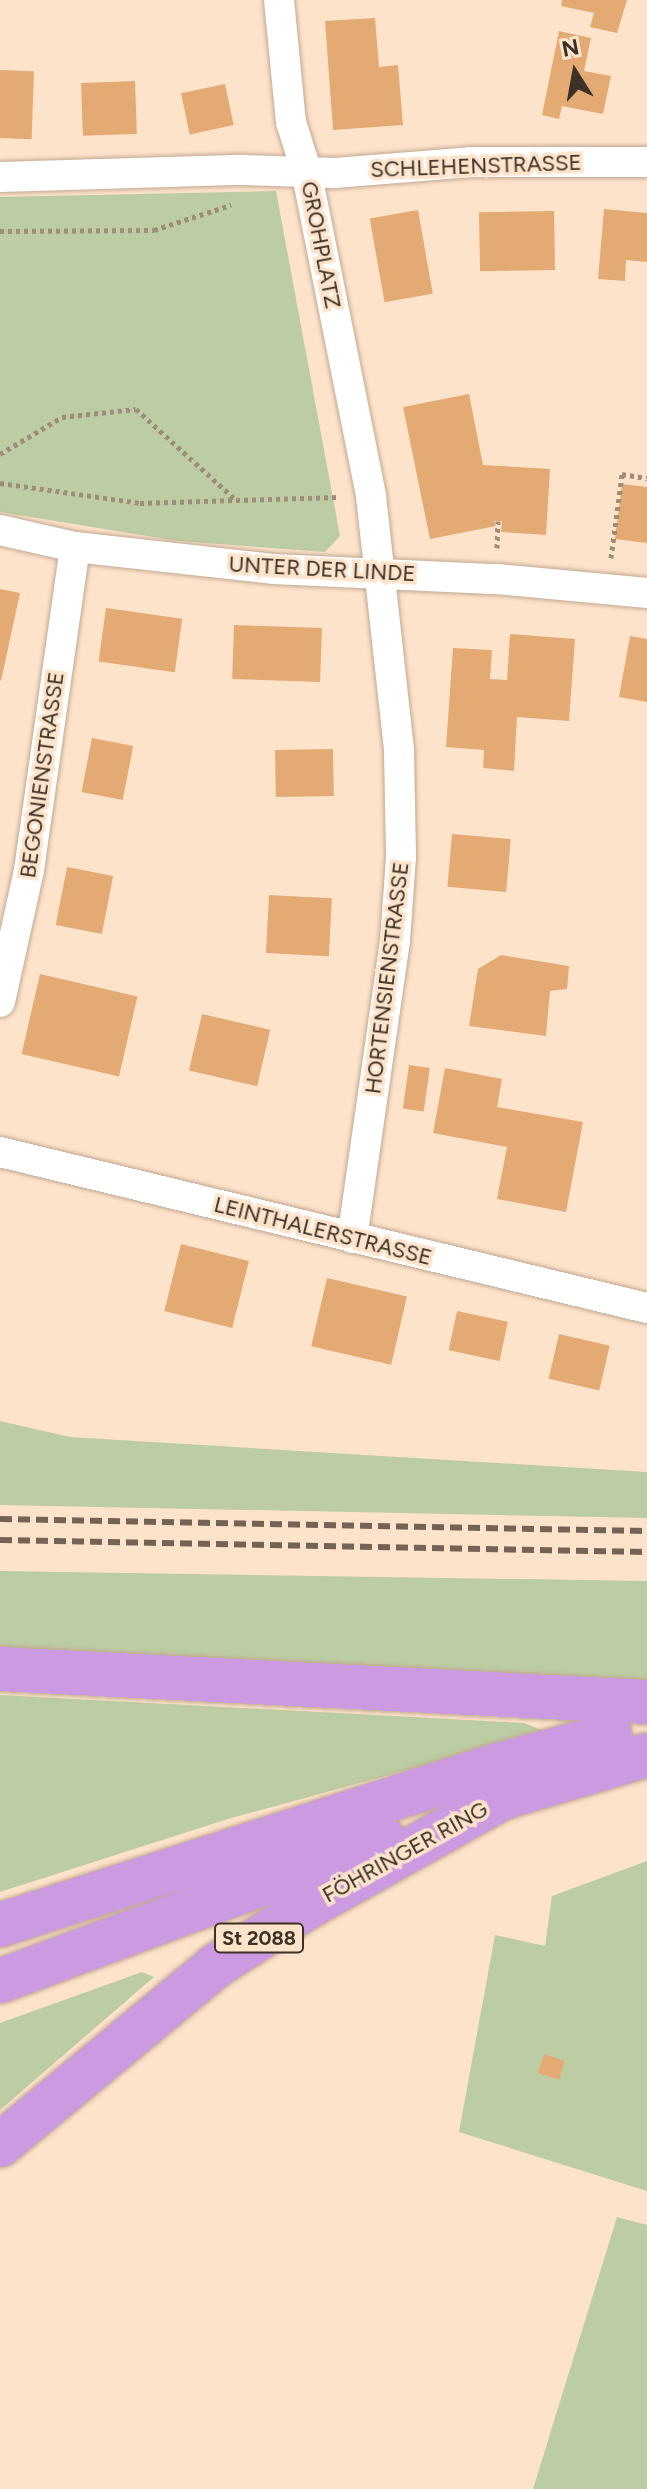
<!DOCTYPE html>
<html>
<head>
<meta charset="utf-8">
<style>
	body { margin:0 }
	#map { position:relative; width:647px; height:2489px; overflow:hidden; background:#fee3cb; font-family:Figtree,sans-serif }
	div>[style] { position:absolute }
	.green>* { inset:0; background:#bccda3 }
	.building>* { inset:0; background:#e4aa74; transform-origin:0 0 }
	.path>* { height:5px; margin-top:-2.5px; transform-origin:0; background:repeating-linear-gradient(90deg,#9f8c7b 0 4px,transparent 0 8px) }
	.roads { filter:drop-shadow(0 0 2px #c1a891) drop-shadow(0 0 2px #c1a891) }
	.street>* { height:30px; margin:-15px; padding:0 15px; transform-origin:15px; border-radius:15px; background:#fff }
	.highway>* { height:44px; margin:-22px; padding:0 22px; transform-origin:22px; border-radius:22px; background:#cb9ae1 }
	.rail>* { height:6px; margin-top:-3px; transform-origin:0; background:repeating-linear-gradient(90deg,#726355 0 12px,transparent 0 18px) }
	span { translate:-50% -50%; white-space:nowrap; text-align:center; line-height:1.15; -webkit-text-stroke:7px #fee3cb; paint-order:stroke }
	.shield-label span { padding:2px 6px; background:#fee3cb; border:2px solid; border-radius:6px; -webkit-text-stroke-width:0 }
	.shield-label { font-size:20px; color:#3b3127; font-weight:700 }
	.street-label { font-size:22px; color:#3b3127 }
	.north { position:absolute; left:535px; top:32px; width:80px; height:80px; -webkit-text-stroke:6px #fee3cb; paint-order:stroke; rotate:349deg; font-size:22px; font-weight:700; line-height:32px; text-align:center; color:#3b3127 }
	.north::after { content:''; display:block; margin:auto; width:28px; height:36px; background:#3b3127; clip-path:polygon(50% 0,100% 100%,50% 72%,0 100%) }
</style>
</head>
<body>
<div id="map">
	<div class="green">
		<div style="clip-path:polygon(276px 191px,340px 536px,325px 552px,178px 541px,0 512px,0 197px)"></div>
		<div style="clip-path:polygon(0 1421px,70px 1437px,647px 1472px,647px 1518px,0 1505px)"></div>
		<div style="clip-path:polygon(0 1571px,647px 1581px,647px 1684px,0 1653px)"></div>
		<div style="clip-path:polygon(0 1695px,524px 1723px,546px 1732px,228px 1819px,0 1892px)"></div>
		<div style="clip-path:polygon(647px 1861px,647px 2191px,459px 2132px,495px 1935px,545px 1946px,552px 1896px)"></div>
		<div style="clip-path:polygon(142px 1972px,154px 1977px,0 2110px,0 2023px)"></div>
		<div style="clip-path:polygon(617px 2217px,647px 2225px,647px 2489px,533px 2489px)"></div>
	</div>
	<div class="building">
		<div style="clip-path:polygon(562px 0,627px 0,617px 33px,590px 27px,594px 13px,561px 6px)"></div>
		<div style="clip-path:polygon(375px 18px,379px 67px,398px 65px,403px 125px,333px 130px,325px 21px)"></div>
		<div style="clip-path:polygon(559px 31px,591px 38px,584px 71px,611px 76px,603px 114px,562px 106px,559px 119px,542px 115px)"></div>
		<div style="left:0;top:70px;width:34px;height:68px;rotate:2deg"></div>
		<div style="left:135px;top:81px;width:53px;height:54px;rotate:88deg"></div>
		<div style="left:225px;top:84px;width:42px;height:45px;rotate:78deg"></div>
		<div style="clip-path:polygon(604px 209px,647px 213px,647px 262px,626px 260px,625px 281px,598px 279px)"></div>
		<div style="left:418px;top:210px;width:85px;height:49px;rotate:80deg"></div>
		<div style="left:554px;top:211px;width:59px;height:75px;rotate:89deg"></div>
		<div style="clip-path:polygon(469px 394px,483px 465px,550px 469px,546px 535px,501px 532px,502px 521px,494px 521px,496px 526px,430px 539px,403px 407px)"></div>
		<div style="clip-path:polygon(622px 484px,647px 487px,647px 543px,615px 539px)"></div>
		<div style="clip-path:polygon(0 589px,20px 593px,1px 681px,0 680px)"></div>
		<div style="left:106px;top:608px;width:77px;height:54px;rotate:8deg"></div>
		<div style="left:234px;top:625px;width:88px;height:54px;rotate:2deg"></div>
		<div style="clip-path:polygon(510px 634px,575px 639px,569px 721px,517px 717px,514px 771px,483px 768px,484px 750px,446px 747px,453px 648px,492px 650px,490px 679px,507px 680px)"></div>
		<div style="clip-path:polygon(630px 636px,647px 639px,647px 702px,619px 697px)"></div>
		<div style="left:92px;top:738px;width:42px;height:55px;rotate:11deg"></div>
		<div style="left:333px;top:749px;width:47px;height:58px;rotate:89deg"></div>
		<div style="left:452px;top:834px;width:59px;height:53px;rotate:5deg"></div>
		<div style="left:67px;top:867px;width:47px;height:59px;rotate:11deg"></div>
		<div style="left:269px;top:895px;width:63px;height:58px;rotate:3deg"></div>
		<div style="clip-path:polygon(501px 955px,569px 966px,567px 989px,550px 991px,546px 1036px,469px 1026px,478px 969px)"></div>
		<div style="left:40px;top:974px;width:100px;height:82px;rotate:13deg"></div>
		<div style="left:202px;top:1014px;width:70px;height:58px;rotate:13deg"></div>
		<div style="left:409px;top:1065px;width:21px;height:44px;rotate:8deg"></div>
		<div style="clip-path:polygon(445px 1068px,502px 1079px,497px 1107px,583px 1122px,566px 1212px,497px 1199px,507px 1147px,433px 1133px)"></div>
		<div style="left:181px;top:1244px;width:70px;height:69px;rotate:14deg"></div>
		<div style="left:327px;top:1278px;width:82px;height:70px;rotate:13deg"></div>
		<div style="left:457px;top:1311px;width:52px;height:40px;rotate:12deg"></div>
		<div style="left:559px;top:1334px;width:52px;height:46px;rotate:13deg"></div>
		<div style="left:544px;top:2054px;width:22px;height:20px;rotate:18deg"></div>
	</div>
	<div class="path">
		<div style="left:0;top:231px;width:154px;rotate:-0.4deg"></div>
		<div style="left:154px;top:230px;width:81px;rotate:-18deg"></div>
		<div style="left:0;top:454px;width:72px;rotate:-30.8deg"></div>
		<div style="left:62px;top:417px;width:74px;rotate:-6.2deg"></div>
		<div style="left:136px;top:409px;width:135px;rotate:42.3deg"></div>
		<div style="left:236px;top:500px;width:102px;rotate:-1.7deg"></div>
		<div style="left:0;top:483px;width:141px;rotate:8.1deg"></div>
		<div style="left:140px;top:503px;width:96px;rotate:-1.8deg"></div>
		<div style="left:497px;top:548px;width:27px;rotate:-88deg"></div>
		<div style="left:611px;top:558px;width:85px;rotate:-82.5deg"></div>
		<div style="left:622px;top:474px;width:25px;rotate:9deg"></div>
	</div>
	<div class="roads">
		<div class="street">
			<div style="left:279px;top:0;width:123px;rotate:84.4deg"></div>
			<div style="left:291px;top:122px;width:50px;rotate:72.6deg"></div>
			<div style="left:306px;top:170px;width:332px;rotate:78.7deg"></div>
			<div style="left:371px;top:496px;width:257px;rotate:83.7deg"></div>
			<div style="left:399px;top:751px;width:106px;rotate:88.9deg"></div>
			<div style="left:401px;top:857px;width:84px;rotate:94.1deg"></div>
			<div style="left:395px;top:941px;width:300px;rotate:98.2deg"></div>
			<div style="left:0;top:177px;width:243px;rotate:-1.7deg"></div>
			<div style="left:243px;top:170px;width:92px;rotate:1.9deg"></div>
			<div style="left:335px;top:173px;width:136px;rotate:-4.6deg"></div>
			<div style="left:471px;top:162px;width:176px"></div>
			<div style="left:0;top:530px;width:77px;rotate:12.8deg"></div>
			<div style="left:75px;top:547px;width:199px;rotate:6.3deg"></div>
			<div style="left:273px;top:569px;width:224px;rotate:2.6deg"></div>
			<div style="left:497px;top:579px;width:151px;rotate:5.3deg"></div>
			<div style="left:0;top:1002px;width:135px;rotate:-77.6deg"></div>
			<div style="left:29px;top:870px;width:326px;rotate:-81.9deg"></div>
			<div style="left:0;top:1152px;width:666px;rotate:13.56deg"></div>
		</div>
		<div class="highway">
			<div style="left:0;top:1669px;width:648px;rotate:2.92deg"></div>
			<div style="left:0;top:1925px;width:520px;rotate:-17.81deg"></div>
			<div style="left:495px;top:1766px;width:119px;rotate:-15.1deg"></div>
			<div style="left:0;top:1981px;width:409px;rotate:-20.3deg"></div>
			<div style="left:0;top:2145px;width:282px;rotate:-39.7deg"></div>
			<div style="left:217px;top:1965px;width:106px;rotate:-32.6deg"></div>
			<div style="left:306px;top:1908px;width:225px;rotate:-29.3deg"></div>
			<div style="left:502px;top:1798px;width:151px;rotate:-16.5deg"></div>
		</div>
	</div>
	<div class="rail">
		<div style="left:0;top:1519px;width:647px;rotate:1.06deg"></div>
		<div style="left:0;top:1540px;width:647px;rotate:1.06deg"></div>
	</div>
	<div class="shield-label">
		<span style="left:259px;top:1938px">St 2088</span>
	</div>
	<div class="street-label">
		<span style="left:476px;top:166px;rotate:-2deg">SCHLEHENSTRASSE</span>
		<span style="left:321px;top:245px;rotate:79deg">GROHPLATZ</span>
		<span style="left:322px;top:569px;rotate:3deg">UNTER DER LINDE</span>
		<span style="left:42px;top:775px;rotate:-82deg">BEGONIENSTRASSE</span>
		<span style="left:387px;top:978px;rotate:-83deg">HORTENSIENSTRASSE</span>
		<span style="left:323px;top:1231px;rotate:14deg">LEINTHALERSTRASSE</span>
		<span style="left:405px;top:1852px;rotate:-29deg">FÖHRINGER RING</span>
	</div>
	<div class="north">N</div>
</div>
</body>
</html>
